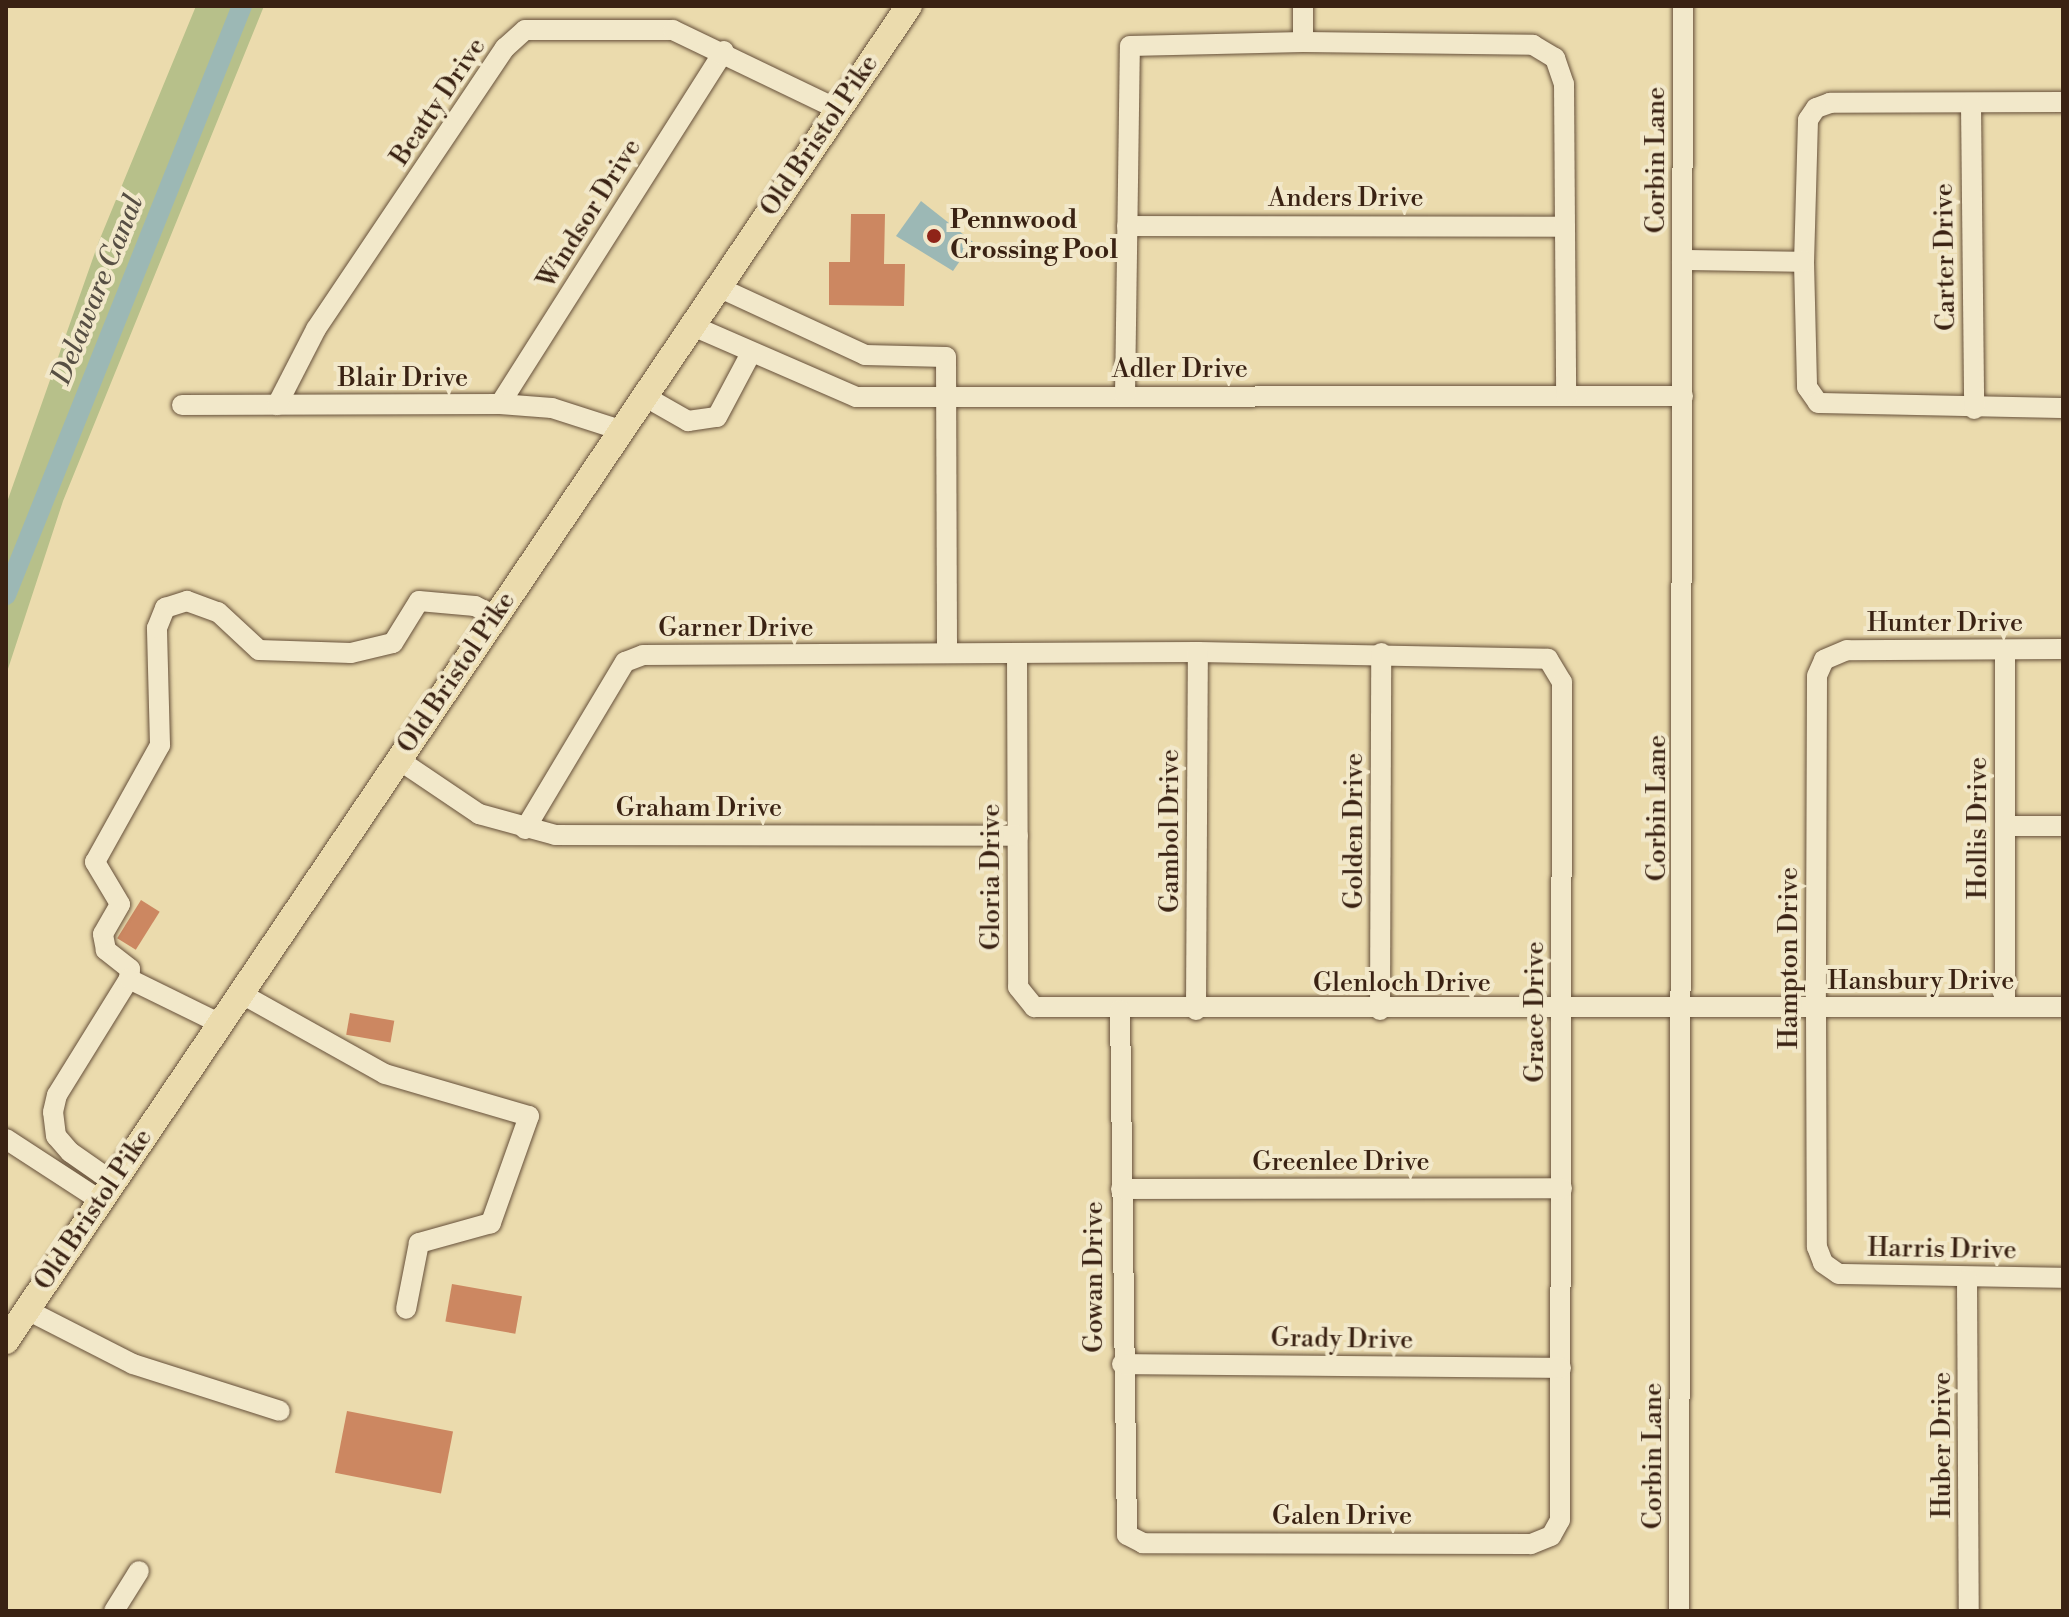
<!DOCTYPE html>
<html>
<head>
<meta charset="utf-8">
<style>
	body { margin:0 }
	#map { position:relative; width:2069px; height:1617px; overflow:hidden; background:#ebdbad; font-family:"Libre Bodoni",serif }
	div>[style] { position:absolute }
	.green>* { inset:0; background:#b7c08a }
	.water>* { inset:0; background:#9cb8b5 }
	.canal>* { height:20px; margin:-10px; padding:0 10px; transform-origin:10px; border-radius:10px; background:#9cb8b5 }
	.building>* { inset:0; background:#cc8761; transform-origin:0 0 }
	.roads { filter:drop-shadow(0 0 2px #66503a) drop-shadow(0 0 2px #66503a) }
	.minor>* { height:20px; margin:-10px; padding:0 10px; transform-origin:10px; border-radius:10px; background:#f2e8ca }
	.major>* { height:26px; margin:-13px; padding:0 13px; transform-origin:13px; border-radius:13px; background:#ebdbad }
	.dots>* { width:22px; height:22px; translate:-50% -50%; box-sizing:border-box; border:4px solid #f2e8ca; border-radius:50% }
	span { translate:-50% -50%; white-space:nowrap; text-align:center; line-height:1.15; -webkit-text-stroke:8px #f2e8ca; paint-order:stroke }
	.street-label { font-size:26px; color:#3a2213 }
	.poi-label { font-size:26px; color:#3a2213; font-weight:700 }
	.left { translate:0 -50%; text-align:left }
	.water-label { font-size:28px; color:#574f44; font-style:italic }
	.frame { position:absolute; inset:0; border:8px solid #3a2213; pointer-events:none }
</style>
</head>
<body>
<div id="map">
	<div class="green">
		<div style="clip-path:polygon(196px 6px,264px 6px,63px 501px,6px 675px,6px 505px,99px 241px)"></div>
	</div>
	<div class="water">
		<div style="clip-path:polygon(921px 201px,973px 242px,953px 271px,896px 236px)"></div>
	</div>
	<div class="canal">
		<div style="left:6px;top:595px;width:635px;rotate:-68.17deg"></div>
	</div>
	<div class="building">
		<div style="clip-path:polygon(851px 214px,885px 214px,884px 264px,905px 264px,904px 306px,829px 305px,829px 262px,850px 262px)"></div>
		<div style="left:141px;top:900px;width:22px;height:45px;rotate:32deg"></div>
		<div style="left:350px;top:1013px;width:45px;height:22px;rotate:10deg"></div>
		<div style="left:452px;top:1284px;width:71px;height:38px;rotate:10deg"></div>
		<div style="left:347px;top:1411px;width:108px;height:63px;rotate:11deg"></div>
	</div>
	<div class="roads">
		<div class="minor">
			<div style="left:1303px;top:6px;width:36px;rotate:90deg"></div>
			<div style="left:2063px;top:102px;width:233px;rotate:179.8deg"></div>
			<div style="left:1830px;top:103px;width:15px;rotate:160deg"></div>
			<div style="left:1816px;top:108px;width:14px;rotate:124deg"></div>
			<div style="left:1808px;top:120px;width:142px;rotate:91.6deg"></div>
			<div style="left:1804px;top:262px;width:125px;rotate:88.6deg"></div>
			<div style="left:1807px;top:387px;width:19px;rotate:55deg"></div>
			<div style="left:1818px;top:403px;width:245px;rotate:1.2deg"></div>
			<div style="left:1971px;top:104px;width:305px;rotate:89.4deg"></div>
			<div style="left:1127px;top:226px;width:438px;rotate:0.1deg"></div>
			<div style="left:1682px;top:260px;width:122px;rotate:0.9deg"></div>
			<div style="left:718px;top:287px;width:162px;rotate:24.8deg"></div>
			<div style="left:865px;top:355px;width:81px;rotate:1.4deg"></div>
			<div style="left:946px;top:357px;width:296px;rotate:89.8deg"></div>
			<div style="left:693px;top:326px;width:178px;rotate:23.5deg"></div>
			<div style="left:856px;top:397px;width:827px;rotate:-0.07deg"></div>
			<div style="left:644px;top:396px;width:51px;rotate:29.6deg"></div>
			<div style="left:688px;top:421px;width:29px;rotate:-8deg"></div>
			<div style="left:717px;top:417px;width:72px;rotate:-62deg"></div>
			<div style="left:1125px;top:396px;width:350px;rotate:-89.2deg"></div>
			<div style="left:1130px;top:46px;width:173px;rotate:-1.3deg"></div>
			<div style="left:1303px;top:42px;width:230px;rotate:0.7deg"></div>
			<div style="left:1533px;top:45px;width:26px;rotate:31deg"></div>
			<div style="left:1555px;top:58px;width:28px;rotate:71deg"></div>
			<div style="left:1564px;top:84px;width:312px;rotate:89.6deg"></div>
			<div style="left:500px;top:404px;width:418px;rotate:-57.6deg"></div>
			<div style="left:182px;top:405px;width:318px;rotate:-0.2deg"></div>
			<div style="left:500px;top:404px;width:52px;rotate:4.4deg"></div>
			<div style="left:552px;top:408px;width:71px;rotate:17.9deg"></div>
			<div style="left:277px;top:405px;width:85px;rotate:-62.8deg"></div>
			<div style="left:316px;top:329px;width:339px;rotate:-56.1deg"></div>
			<div style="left:505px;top:48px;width:27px;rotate:-42deg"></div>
			<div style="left:525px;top:30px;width:148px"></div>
			<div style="left:673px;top:30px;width:182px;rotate:25.7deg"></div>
			<div style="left:2063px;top:649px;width:216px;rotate:179.7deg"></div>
			<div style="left:1847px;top:650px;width:25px;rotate:157deg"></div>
			<div style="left:1824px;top:660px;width:17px;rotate:114deg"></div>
			<div style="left:1817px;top:676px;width:332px;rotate:90.2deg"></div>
			<div style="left:1816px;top:1008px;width:239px;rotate:89.8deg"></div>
			<div style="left:1817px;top:1247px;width:17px;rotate:69deg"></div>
			<div style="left:1823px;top:1263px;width:19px;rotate:35deg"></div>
			<div style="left:1839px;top:1274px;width:224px;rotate:1deg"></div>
			<div style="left:2005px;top:650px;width:357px;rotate:90deg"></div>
			<div style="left:1017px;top:653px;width:334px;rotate:89.8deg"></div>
			<div style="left:1018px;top:987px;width:26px;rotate:51deg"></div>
			<div style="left:1034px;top:1007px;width:1029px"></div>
			<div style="left:399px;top:760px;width:97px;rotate:34deg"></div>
			<div style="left:479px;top:814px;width:79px;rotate:15.4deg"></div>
			<div style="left:555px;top:835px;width:463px;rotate:0.1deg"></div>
			<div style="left:2005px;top:826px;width:58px"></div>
			<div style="left:525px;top:829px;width:195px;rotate:-59.1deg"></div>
			<div style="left:625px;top:662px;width:19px;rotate:-21deg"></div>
			<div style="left:643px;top:655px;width:555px;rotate:-0.31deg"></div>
			<div style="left:1198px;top:652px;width:350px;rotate:1.1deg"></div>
			<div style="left:1548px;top:659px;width:27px;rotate:59deg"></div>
			<div style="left:1562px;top:682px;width:838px;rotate:90.14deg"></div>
			<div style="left:1560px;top:1520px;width:18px;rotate:119deg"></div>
			<div style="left:1551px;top:1536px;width:22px;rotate:158deg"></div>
			<div style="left:1531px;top:1544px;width:388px;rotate:-179.9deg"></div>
			<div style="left:1143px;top:1543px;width:18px;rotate:-153deg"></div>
			<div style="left:1127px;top:1535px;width:525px;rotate:-90.76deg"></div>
			<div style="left:129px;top:979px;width:10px;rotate:-84deg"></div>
			<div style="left:130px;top:969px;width:31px;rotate:-142deg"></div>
			<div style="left:106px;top:950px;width:16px;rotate:-101deg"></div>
			<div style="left:103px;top:934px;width:34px;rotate:-60deg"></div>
			<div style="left:120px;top:904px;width:49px;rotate:-120.8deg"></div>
			<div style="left:95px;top:862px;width:134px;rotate:-60.9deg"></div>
			<div style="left:160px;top:745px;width:117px;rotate:-91.5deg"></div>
			<div style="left:157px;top:628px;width:22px;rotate:-68deg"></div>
			<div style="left:165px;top:608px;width:23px;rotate:-18deg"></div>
			<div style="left:187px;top:601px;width:33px;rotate:20deg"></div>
			<div style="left:218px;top:612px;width:56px;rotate:42.8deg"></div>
			<div style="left:259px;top:650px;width:92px;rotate:1.9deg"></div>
			<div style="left:351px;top:653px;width:43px;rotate:-13.4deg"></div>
			<div style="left:393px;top:643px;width:49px;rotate:-58.2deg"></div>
			<div style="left:419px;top:601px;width:56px;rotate:5.1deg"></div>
			<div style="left:475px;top:606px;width:22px;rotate:27deg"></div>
			<div style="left:240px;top:993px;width:166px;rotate:29.2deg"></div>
			<div style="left:385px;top:1074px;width:150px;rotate:16.3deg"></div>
			<div style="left:529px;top:1116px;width:114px;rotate:109.6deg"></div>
			<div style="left:491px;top:1223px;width:75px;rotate:164.5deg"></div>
			<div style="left:419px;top:1243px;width:67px;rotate:101.1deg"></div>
			<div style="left:1196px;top:1010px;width:358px;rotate:-89.7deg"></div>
			<div style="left:1380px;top:1010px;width:357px;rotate:-89.8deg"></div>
			<div style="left:6px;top:1139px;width:113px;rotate:33.1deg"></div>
			<div style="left:113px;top:1182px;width:52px;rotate:-145.1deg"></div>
			<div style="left:70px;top:1152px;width:21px;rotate:-131deg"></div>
			<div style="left:56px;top:1136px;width:24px;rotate:-97deg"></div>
			<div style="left:53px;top:1112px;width:17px;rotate:-77deg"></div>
			<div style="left:57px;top:1095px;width:137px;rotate:-58.2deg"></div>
			<div style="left:129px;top:979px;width:100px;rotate:26.1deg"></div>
			<div style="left:1121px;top:1189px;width:441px;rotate:-0.1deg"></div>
			<div style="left:1967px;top:1279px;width:332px;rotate:89.7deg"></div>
			<div style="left:27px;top:1310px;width:119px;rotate:27deg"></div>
			<div style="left:133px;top:1364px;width:154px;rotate:17.7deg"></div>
			<div style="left:1122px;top:1364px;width:439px;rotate:0.5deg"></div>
			<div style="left:114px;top:1611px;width:47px;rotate:-58deg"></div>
			<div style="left:1679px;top:1611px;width:1605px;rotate:-89.86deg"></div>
		</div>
		<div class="major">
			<div style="left:6px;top:1341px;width:1612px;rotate:-55.93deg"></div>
		</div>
	</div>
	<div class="dots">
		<div style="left:934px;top:236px;background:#8f2418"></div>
	</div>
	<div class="street-label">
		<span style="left:439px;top:102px;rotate:-56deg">Beatty Drive</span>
		<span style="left:820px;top:136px;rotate:-56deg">Old Bristol Pike</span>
		<span style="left:1657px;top:160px;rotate:-90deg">Corbin Lane</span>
		<span style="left:1346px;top:199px">Anders Drive</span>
		<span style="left:590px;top:214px;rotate:-58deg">Windsor Drive</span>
		<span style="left:1946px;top:257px;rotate:-91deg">Carter Drive</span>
		<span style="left:1180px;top:370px">Adler Drive</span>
		<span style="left:403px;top:379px">Blair Drive</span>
		<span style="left:1945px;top:624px">Hunter Drive</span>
		<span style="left:736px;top:629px">Garner Drive</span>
		<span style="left:457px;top:673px;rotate:-56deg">Old Bristol Pike</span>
		<span style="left:1658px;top:808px;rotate:-90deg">Corbin Lane</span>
		<span style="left:699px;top:809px">Graham Drive</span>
		<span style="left:1979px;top:828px;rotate:-90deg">Hollis Drive</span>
		<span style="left:1171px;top:831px;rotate:-90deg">Gambol Drive</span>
		<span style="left:1355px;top:831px;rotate:-90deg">Golden Drive</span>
		<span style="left:992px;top:877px;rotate:-90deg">Gloria Drive</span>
		<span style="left:1790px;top:958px;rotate:-90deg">Hampton Drive</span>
		<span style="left:1921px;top:982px">Hansbury Drive</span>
		<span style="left:1402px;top:984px">Glenloch Drive</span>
		<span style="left:1536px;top:1012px;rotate:-90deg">Grace Drive</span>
		<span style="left:1341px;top:1163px">Greenlee Drive</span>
		<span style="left:94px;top:1210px;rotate:-56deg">Old Bristol Pike</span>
		<span style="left:1942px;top:1250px;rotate:1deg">Harris Drive</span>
		<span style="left:1095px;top:1277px;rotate:-90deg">Gowan Drive</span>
		<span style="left:1342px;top:1340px;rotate:1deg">Grady Drive</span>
		<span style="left:1943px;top:1445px;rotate:-90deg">Huber Drive</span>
		<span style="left:1654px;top:1456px;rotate:-90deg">Corbin Lane</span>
		<span style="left:1342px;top:1517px">Galen Drive</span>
	</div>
	<div class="poi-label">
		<span class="left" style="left:950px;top:236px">Pennwood<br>Crossing Pool</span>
	</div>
	<div class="water-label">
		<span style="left:98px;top:290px;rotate:-68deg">Delaware Canal</span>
	</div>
	<div class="frame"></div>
</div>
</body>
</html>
